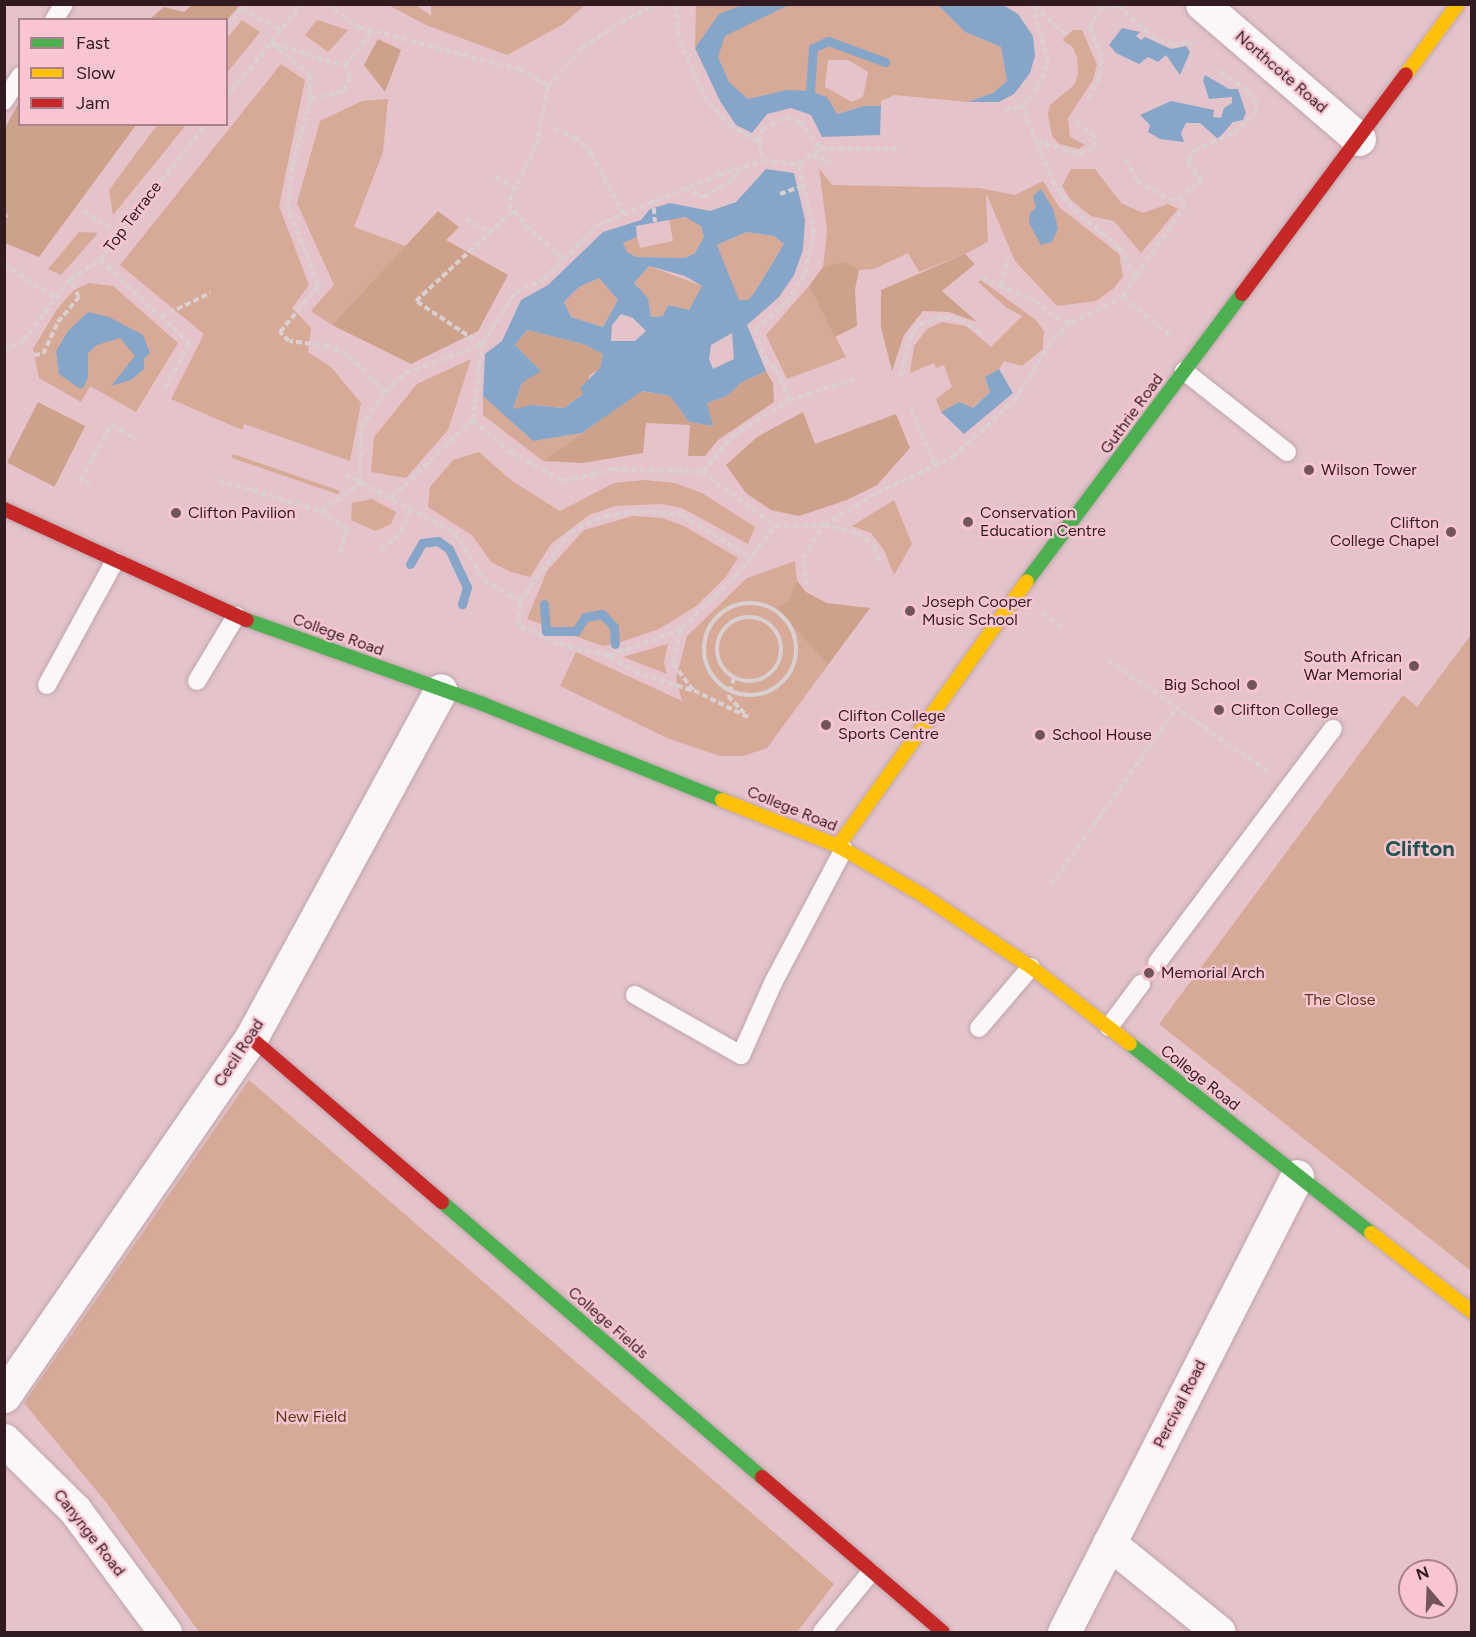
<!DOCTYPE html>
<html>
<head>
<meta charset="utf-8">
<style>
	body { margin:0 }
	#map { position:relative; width:1476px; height:1637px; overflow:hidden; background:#e5c3cb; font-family:Figtree,sans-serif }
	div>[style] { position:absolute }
	.green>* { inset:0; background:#d6aa96; transform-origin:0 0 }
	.forest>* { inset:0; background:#cda18a; transform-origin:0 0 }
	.water>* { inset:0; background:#85a6c8 }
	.stream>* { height:9px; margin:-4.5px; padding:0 4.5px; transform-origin:4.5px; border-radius:4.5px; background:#85a6c8 }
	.path>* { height:4px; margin-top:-2px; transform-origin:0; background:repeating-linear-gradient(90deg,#dad0d2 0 6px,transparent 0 9px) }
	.path>.ring { margin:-2px; padding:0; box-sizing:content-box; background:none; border:4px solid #dad0d2; border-radius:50% }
	.roads { filter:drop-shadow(0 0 2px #bfa5ab) drop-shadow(0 0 2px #bfa5ab) }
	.lane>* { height:18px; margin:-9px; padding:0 9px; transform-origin:9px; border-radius:9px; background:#fbf6f7 }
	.street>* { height:33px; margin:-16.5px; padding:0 16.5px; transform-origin:16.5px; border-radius:16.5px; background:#fbf6f7 }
	.fast>* { height:14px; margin:-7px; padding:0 7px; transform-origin:7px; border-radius:7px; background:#4caf50 }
	.slow>* { height:14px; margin:-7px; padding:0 7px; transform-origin:7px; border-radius:7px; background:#ffc107 }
	.jam>* { height:14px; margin:-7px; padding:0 7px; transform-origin:7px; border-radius:7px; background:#c62828 }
	.dots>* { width:16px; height:16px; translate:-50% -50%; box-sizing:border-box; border:3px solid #f9c5d2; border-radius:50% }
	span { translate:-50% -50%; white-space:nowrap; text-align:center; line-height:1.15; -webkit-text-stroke:4.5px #f9c5d2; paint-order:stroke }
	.street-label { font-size:16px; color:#321a21 }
	.poi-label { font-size:16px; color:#321a21 }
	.left { translate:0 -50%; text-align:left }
	.right { translate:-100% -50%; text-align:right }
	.park-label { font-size:16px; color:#5d3812 }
	.district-label { font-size:22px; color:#1c554d; font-weight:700 }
	.frame { position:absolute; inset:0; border:6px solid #321a21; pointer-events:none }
	.legend { position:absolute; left:18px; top:18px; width:210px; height:108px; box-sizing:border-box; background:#f9c5d2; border:2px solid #a9818b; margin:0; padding:8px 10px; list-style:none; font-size:18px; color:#321a21 }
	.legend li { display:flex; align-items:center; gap:12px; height:30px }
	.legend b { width:30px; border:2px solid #a9818b }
	.north { position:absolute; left:1398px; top:1559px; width:60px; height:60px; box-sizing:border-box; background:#f9c5d2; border:2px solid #a9818b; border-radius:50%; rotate:341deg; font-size:16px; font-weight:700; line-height:24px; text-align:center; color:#321a21 }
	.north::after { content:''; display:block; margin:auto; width:21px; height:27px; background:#71555c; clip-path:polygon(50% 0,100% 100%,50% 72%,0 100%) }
</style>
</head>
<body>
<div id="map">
	<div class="green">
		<div style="clip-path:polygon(388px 5px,416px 5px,431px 16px,431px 5px,585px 5px,562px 25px,507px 55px,426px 25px)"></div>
		<div style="clip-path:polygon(696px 5px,745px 5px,695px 48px)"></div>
		<div style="clip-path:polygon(evenodd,789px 5px,938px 5px,965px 32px,1001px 47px,1007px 81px,993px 93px,967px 102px,895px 95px,881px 101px,881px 106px,864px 106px,836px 114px,786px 90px,748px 99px,728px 82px,718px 57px,724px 35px,789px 5px,828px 60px,848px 60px,868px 72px,863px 97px,852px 102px,825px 87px,828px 60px)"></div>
		<div style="clip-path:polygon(242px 20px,260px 32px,227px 73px,227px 38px)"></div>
		<div style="clip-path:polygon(317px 20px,348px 30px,328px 52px,305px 35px)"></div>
		<div style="clip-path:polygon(1073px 30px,1082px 30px,1097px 65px,1093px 80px,1068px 118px,1070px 137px,1085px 145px,1079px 149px,1059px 144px,1052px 136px,1048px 114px,1050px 105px,1074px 85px,1078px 74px,1077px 57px,1072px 46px,1062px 40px)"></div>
		<div style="clip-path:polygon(281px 64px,305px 80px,279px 206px,309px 285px,292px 308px,311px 328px,308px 352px,331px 367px,361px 403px,350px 461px,244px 424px,242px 430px,171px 399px,204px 334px,120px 265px)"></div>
		<div style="clip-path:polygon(388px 99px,383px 152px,354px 227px,406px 246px,332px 325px,311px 311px,334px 285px,297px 203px,320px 121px,362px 101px)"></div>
		<div style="clip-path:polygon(157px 125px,186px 125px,113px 215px,109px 190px)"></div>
		<div style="clip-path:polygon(819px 168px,832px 185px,979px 188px,1015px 195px,1043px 181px,1059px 207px,1119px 254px,1123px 276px,1114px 288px,1096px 301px,1057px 306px,1015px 261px,986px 193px,988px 242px,965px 254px,919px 272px,908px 253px,874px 269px,859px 270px,844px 261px,823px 267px,827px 231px)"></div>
		<div style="clip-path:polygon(1071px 169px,1095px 169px,1121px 203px,1143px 213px,1168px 204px,1178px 209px,1141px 253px,1114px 221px,1091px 216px,1071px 200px,1062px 186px)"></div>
		<div style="clip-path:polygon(685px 217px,701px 225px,704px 237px,695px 253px,685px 258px,636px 257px,627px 253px,623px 243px,637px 237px,640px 248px,673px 241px,669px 219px)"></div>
		<div style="clip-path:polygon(79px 232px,98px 233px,61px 275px,48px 269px)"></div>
		<div style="clip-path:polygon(746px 232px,774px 236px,784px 244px,755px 292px,748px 300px,738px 300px,717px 245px)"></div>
		<div style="clip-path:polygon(649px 266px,702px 286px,689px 311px,668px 305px,663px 316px,651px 317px,648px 298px,634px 283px)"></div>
		<div style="clip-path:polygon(599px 278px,618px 300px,603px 327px,571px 317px,564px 302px,579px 287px)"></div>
		<div style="clip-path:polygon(981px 280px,1036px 320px,1044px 331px,1043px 349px,1022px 366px,1004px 361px,999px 369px,985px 377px,990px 392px,972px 408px,959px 402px,941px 412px,936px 399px,952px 387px,944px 365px,936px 368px,934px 363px,910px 373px,914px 346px,927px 329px,942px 322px,966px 326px,991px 347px,1022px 316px,1007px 308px,978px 282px)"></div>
		<div style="clip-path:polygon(89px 283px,113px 286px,178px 343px,136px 412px,90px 386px,81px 402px,39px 378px,33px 349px,57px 309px,74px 290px)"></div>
		<div style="clip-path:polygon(809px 286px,846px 357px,787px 379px,766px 335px)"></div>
		<div style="clip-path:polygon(471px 359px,448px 430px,406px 478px,371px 472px,374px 437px,417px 384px)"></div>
		<div style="clip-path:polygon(483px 396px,533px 441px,582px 433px,543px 461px,483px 415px)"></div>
		<div style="clip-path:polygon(479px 452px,512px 481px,560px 511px,614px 483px,645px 480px,675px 483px,702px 493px,755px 527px,748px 544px,682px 508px,661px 504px,615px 506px,589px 515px,551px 544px,530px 577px,511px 572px,491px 562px,472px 535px,428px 507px,430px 487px,453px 460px)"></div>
		<div style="left:233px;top:454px;width:113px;height:4px;rotate:19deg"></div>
		<div style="clip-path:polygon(372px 499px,396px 512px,391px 524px,375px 531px,351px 520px,352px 503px)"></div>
		<div style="clip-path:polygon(894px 500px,912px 544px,894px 575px,884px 550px,871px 533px,852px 526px)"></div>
		<div style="clip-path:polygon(633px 516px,662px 518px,684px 526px,738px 558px,725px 578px,696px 606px,659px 629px,615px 644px,603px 646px,527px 619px,547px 571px,584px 530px)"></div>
		<div style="clip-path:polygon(795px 561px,797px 581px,788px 601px,777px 607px,828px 665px,767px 748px,743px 756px,720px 756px,667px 738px,560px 686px,576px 652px,682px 701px,676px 679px,687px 636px,747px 578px)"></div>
		<div style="clip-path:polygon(1471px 635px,1471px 1271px,1159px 1024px,1403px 695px,1417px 707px)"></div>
		<div style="clip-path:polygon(668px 644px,664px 662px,667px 674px,623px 657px)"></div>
		<div style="clip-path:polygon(249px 1080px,834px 1584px,797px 1632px,199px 1632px,106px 1502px,24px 1403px)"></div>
	</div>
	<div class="forest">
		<div style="clip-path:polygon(192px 5px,192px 4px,240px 5px,227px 20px,150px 19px,164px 7px,184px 12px)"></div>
		<div style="clip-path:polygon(378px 39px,401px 50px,385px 92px,364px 65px)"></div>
		<div style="clip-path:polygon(19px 102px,20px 124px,136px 125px,39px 257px,5px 243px,5px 219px,8px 217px,4px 207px,5px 128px)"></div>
		<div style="clip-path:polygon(438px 211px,459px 227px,446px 240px,508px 275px,478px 331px,411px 364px,332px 325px)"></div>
		<div style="clip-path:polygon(965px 254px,975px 264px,942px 291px,977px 322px,949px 312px,923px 311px,904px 335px,892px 371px,881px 327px,881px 290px)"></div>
		<div style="clip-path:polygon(844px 261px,859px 270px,855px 289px,857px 326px,835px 337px,809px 286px,823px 267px)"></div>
		<div style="clip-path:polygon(527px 330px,583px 344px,603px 354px,600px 369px,590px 375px,584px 393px,564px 408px,532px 405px,513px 410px,522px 383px,515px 345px)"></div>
		<div style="clip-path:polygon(766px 371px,773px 383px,774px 402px,718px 440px,705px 456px,688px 456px,690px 425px,646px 423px,643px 453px,583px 463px,543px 461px,641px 391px,670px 396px,689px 422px,712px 426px,707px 403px,727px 396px,742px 382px)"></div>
		<div style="left:38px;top:402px;width:53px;height:68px;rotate:27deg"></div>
		<div style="clip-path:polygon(803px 412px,815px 444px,896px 414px,910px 448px,877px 485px,847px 500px,799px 516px,771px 510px,746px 493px,726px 465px,757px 437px)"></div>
		<div style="clip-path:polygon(797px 581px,806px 592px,827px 603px,870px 608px,828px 665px,776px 607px,788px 601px)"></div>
	</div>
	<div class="water">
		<div style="clip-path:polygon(745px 4px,789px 5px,725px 36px,718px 57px,729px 82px,748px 99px,786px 90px,810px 91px,827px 97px,837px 114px,864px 106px,881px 106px,880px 135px,822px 137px,811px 115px,791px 108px,767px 114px,752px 133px,736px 125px,720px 101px,695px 48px,719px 14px)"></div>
		<div style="clip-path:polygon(938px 5px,1003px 5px,1018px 14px,1033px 36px,1035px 56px,1030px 73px,1014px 94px,999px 102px,967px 102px,993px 93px,1007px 81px,1001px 47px,965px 32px)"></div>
		<div style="clip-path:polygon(1122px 28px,1140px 32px,1136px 36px,1141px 40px,1145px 37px,1171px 49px,1186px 46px,1190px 52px,1180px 75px,1166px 55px,1158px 62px,1148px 57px,1139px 64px,1116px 53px,1109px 45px)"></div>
		<div style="clip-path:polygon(1205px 75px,1229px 89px,1238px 89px,1246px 113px,1243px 120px,1233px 122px,1218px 139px,1200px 123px,1186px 123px,1181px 133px,1184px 142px,1160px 139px,1148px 132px,1150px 125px,1140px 115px,1171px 101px,1214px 110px,1213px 117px,1221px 118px,1224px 108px,1232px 103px,1232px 97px,1209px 99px,1203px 80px)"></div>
		<div style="clip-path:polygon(evenodd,766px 169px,794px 173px,805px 220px,803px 250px,794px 275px,779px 297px,747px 325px,766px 371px,742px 382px,727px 396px,707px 403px,713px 426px,689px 422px,670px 396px,642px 391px,582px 433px,533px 441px,483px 396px,485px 354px,502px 341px,521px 300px,548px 285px,603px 232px,641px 220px,650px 209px,670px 203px,710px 211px,736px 202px,766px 169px,685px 217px,701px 226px,704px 237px,695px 253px,685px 258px,636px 257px,627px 252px,623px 243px,637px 237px,636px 226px,685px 217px,766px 169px,746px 232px,774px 236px,784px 244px,755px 292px,748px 300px,739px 300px,717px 245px,746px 232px,766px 169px,649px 266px,685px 276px,702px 286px,689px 310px,668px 305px,663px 316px,651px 317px,648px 298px,634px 283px,649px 266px,766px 169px,599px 278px,618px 300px,603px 327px,571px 317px,564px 302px,579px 287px,599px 278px,766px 169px,621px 314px,633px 318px,646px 331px,635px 341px,611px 341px,612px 325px,621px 314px,766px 169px,527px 330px,583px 344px,603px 354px,600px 368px,580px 388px,583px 394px,564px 408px,532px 405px,513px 409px,522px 383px,541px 371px,515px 345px,527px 330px,766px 169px,732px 333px,734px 359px,713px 369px,709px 359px,711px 345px,732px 333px)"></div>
		<div style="clip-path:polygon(1041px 189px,1053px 209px,1058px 228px,1052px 242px,1041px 245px,1029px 223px,1030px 213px,1036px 208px,1033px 196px)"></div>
		<div style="clip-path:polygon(88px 312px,109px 317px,143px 335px,150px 353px,144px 359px,144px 369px,131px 380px,111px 386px,135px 356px,120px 338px,97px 345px,88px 353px,88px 377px,84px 387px,80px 389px,59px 374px,56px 351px,68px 331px)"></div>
		<div style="clip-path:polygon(999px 369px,1013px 393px,964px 434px,941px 412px,959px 402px,973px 408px,990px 392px,985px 377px)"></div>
	</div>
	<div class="stream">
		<div style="left:810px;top:91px;width:43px;rotate:-86deg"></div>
		<div style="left:813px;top:48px;width:17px;rotate:-25deg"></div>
		<div style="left:828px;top:41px;width:61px;rotate:20.2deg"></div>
		<div style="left:410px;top:564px;width:24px;rotate:-60deg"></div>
		<div style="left:422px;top:543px;width:16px;rotate:-7deg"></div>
		<div style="left:438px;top:541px;width:14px;rotate:36deg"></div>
		<div style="left:449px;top:549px;width:42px;rotate:64.7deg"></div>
		<div style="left:467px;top:587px;width:18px;rotate:106deg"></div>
		<div style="left:544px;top:604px;width:27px;rotate:86deg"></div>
		<div style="left:546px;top:631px;width:30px"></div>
		<div style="left:576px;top:631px;width:17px;rotate:-57deg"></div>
		<div style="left:585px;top:617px;width:17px;rotate:-10deg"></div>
		<div style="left:602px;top:614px;width:18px;rotate:47deg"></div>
		<div style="left:614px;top:627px;width:17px;rotate:87deg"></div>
	</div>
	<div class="path">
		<div style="left:327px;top:4px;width:39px;rotate:37deg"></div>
		<div style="left:358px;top:27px;width:166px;rotate:14.6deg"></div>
		<div style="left:519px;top:69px;width:34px;rotate:30deg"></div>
		<div style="left:548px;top:86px;width:61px;rotate:101.3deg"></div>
		<div style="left:536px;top:146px;width:64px;rotate:115.8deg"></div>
		<div style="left:508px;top:204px;width:35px;rotate:50deg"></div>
		<div style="left:531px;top:231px;width:43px;rotate:40.3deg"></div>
		<div style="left:676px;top:4px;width:37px;rotate:84deg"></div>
		<div style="left:680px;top:41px;width:41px;rotate:67.2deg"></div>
		<div style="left:696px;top:79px;width:27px;rotate:62deg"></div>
		<div style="left:709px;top:103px;width:30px;rotate:48deg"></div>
		<div style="left:729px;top:125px;width:34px;rotate:30deg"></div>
		<div style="left:759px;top:142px;width:13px;rotate:-77deg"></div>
		<div style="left:762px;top:129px;width:26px;rotate:-25deg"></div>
		<div style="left:786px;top:118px;width:14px;rotate:12deg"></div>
		<div style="left:800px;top:121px;width:34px;rotate:54deg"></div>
		<div style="left:820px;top:149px;width:77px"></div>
		<div style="left:1034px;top:6px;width:45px;rotate:42.3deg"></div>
		<div style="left:226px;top:27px;width:24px;rotate:-48deg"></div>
		<div style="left:242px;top:9px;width:44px;rotate:28.3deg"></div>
		<div style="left:271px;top:43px;width:50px;rotate:38.5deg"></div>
		<div style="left:310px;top:74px;width:25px;rotate:88deg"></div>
		<div style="left:311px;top:99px;width:34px;rotate:-14deg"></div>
		<div style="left:344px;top:91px;width:15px;rotate:-67deg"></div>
		<div style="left:350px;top:77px;width:12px;rotate:-114deg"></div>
		<div style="left:274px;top:44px;width:74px;rotate:17.2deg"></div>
		<div style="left:345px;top:66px;width:44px;rotate:-52.4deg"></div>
		<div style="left:548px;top:86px;width:51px;rotate:-48.2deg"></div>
		<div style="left:582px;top:48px;width:47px;rotate:-33.7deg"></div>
		<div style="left:621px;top:22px;width:40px;rotate:-26.6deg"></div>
		<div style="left:226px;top:98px;width:121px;rotate:-51deg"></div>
		<div style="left:1089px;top:99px;width:26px;rotate:-65deg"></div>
		<div style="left:1100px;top:75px;width:18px;rotate:-84deg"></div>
		<div style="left:1102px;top:57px;width:33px;rotate:-113deg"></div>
		<div style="left:1089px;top:27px;width:23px;rotate:-56deg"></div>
		<div style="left:1102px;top:8px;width:16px;rotate:-11deg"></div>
		<div style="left:1118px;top:5px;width:45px;rotate:43.2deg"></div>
		<div style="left:1151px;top:36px;width:24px;rotate:22deg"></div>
		<div style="left:1173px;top:45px;width:17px;rotate:-10deg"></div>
		<div style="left:1190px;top:42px;width:4px;rotate:45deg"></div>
		<div style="left:1005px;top:110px;width:17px;rotate:-10deg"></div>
		<div style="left:1022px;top:107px;width:26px;rotate:-51deg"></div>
		<div style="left:1038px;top:87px;width:27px;rotate:-68deg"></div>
		<div style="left:1048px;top:62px;width:58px;rotate:-105deg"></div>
		<div style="left:554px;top:129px;width:22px;rotate:21deg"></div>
		<div style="left:575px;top:137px;width:23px;rotate:45deg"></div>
		<div style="left:591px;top:153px;width:68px;rotate:61.9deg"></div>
		<div style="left:1036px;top:141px;width:46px;rotate:17.7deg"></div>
		<div style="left:1080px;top:155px;width:17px;rotate:-28deg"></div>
		<div style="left:1095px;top:147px;width:11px;rotate:-90deg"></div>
		<div style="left:1095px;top:136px;width:19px;rotate:-145deg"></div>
		<div style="left:1079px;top:125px;width:7px;rotate:-98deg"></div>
		<div style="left:759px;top:142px;width:19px;rotate:78deg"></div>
		<div style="left:812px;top:156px;width:21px;rotate:19deg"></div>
		<div style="left:1126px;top:159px;width:25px;rotate:63deg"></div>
		<div style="left:1137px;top:181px;width:37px;rotate:31deg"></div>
		<div style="left:1169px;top:200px;width:9px;rotate:-6deg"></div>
		<div style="left:1178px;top:199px;width:30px;rotate:-37deg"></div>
		<div style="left:1202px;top:181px;width:24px;rotate:-126deg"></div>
		<div style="left:1188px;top:162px;width:13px;rotate:-63deg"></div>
		<div style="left:1194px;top:150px;width:43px;rotate:-23deg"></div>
		<div style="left:1234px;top:133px;width:28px;rotate:-42deg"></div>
		<div style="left:1255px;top:114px;width:10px;rotate:-79deg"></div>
		<div style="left:1257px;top:104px;width:17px;rotate:-123deg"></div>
		<div style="left:1248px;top:90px;width:38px;rotate:-147deg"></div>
		<div style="left:496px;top:177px;width:22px;rotate:32deg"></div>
		<div style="left:684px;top:188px;width:21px;rotate:25deg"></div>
		<div style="left:703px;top:197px;width:27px;rotate:-28deg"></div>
		<div style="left:727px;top:184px;width:21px;rotate:-45deg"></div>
		<div style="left:780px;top:194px;width:27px;rotate:-20deg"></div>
		<div style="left:653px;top:199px;width:23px;rotate:85deg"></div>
		<div style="left:83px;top:210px;width:43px;rotate:32.6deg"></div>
		<div style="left:466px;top:218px;width:28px;rotate:32deg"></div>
		<div style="left:100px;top:260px;width:123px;rotate:43deg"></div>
		<div style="left:190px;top:344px;width:52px;rotate:120deg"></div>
		<div style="left:4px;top:264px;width:61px;rotate:32.9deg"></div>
		<div style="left:1136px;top:276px;width:85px;rotate:-55deg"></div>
		<div style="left:1185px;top:206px;width:10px;rotate:-135deg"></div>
		<div style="left:982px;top:278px;width:56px;rotate:22.9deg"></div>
		<div style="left:1034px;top:300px;width:27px;rotate:39deg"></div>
		<div style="left:1055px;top:317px;width:17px;rotate:21deg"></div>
		<div style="left:1001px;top:286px;width:30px;rotate:-76deg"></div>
		<div style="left:1123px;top:297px;width:62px;rotate:39.1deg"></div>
		<div style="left:161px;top:317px;width:55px;rotate:-26.1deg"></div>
		<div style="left:482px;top:345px;width:79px;rotate:-146.3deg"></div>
		<div style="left:416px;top:301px;width:134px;rotate:-42.9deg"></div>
		<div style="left:4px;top:350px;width:21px;rotate:-25deg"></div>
		<div style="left:23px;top:341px;width:77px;rotate:-52.4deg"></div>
		<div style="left:70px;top:280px;width:36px;rotate:-34deg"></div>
		<div style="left:100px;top:260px;width:172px;rotate:-52.1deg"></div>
		<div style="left:34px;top:355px;width:9px;rotate:-6deg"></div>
		<div style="left:43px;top:354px;width:35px;rotate:-65deg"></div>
		<div style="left:58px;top:322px;width:33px;rotate:-50deg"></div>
		<div style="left:79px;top:297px;width:19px;rotate:-118deg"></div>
		<div style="left:900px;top:376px;width:39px;rotate:-75deg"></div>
		<div style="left:910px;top:338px;width:17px;rotate:-57deg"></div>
		<div style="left:919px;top:324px;width:26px;rotate:-16deg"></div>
		<div style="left:944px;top:317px;width:16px;rotate:11deg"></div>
		<div style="left:960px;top:320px;width:26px;rotate:31deg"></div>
		<div style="left:385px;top:392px;width:28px;rotate:-42deg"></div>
		<div style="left:406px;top:373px;width:80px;rotate:-20.5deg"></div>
		<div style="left:789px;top:400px;width:70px;rotate:-17.4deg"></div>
		<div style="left:911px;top:408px;width:63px;rotate:67.5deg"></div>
		<div style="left:473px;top:420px;width:49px;rotate:40.9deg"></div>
		<div style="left:510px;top:452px;width:61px;rotate:28.2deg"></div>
		<div style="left:564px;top:481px;width:50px;rotate:-13.8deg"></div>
		<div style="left:613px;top:469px;width:89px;rotate:1.9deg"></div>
		<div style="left:702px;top:472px;width:91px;rotate:36.5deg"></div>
		<div style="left:702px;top:472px;width:48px;rotate:-49.3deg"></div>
		<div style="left:733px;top:436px;width:67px;rotate:-32.7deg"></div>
		<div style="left:789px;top:400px;width:34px;rotate:-113deg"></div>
		<div style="left:776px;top:369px;width:13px;rotate:-141deg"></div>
		<div style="left:766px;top:361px;width:33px;rotate:-110deg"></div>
		<div style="left:755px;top:330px;width:43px;rotate:-41.2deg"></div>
		<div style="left:787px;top:302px;width:34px;rotate:-58deg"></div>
		<div style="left:805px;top:273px;width:41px;rotate:-77.3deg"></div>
		<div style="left:814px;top:233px;width:71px;rotate:-102.3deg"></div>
		<div style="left:345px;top:474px;width:125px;rotate:28.2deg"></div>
		<div style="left:455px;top:533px;width:55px;rotate:58.3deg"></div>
		<div style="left:484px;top:580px;width:42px;rotate:30.3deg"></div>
		<div style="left:218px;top:480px;width:108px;rotate:16.8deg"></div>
		<div style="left:321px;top:511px;width:47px;rotate:-34.7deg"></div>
		<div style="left:360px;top:484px;width:56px;rotate:-89deg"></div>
		<div style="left:361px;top:428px;width:43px;rotate:-56.3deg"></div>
		<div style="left:385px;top:392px;width:54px;rotate:-135deg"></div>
		<div style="left:347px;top:354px;width:20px;rotate:-156deg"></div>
		<div style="left:329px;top:346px;width:40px;rotate:-172.9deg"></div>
		<div style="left:289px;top:341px;width:13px;rotate:-135deg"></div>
		<div style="left:280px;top:332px;width:61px;rotate:-50.3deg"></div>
		<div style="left:319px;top:285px;width:82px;rotate:-112.2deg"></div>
		<div style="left:288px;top:209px;width:43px;rotate:-84.7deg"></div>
		<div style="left:292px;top:166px;width:70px;rotate:-74.2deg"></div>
		<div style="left:91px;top:484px;width:11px;rotate:-158deg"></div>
		<div style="left:81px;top:480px;width:63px;rotate:-61.4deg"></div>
		<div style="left:111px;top:425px;width:29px;rotate:29deg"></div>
		<div style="left:391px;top:498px;width:113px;rotate:-43.6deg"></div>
		<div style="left:473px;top:420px;width:76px;rotate:-83.2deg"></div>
		<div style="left:482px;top:345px;width:62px;rotate:-57.6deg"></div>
		<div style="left:515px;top:293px;width:32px;rotate:-26deg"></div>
		<div style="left:544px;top:279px;width:76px;rotate:-45deg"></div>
		<div style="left:598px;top:225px;width:130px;rotate:-22.6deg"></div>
		<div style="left:718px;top:175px;width:47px;rotate:-17.3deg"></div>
		<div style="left:763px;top:161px;width:36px;rotate:5deg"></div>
		<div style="left:799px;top:164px;width:26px;rotate:-36deg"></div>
		<div style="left:321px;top:511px;width:32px;rotate:35deg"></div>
		<div style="left:347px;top:529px;width:29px;rotate:106deg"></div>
		<div style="left:381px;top:550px;width:27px;rotate:-42deg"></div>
		<div style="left:401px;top:532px;width:25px;rotate:-67deg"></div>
		<div style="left:807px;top:585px;width:27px;rotate:-98deg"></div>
		<div style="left:803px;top:558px;width:39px;rotate:-58deg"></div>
		<div style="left:824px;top:525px;width:34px;rotate:14deg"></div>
		<div style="left:857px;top:533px;width:21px;rotate:37deg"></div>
		<div style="left:874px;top:546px;width:19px;rotate:72deg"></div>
		<div class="ring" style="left:704px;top:603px;width:88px;height:88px"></div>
		<div style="left:1042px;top:613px;width:26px;rotate:36deg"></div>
		<div class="ring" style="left:717px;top:617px;width:60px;height:60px"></div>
		<div style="left:609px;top:656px;width:78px;rotate:-20.3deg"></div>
		<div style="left:1108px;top:660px;width:198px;rotate:34.9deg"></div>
		<div style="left:734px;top:678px;width:19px;rotate:108deg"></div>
		<div style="left:728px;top:696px;width:29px;rotate:46deg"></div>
		<div style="left:748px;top:717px;width:61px;rotate:-153.9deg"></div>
		<div style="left:693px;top:690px;width:35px;rotate:-127deg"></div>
		<div style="left:672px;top:662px;width:35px;rotate:-74deg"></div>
		<div style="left:682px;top:628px;width:75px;rotate:-43.9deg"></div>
		<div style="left:736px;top:576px;width:63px;rotate:-52deg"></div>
		<div style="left:775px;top:526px;width:49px;rotate:-1.2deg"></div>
		<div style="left:824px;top:525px;width:62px;rotate:-31.1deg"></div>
		<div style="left:877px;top:493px;width:84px;rotate:-25.3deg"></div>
		<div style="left:953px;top:457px;width:83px;rotate:-42.6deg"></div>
		<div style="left:1014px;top:401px;width:73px;rotate:-57.8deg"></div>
		<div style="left:1053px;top:339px;width:24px;rotate:-42deg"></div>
		<div style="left:1071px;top:323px;width:58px;rotate:-26.6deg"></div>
		<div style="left:1123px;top:297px;width:25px;rotate:-58deg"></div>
		<div style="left:1136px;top:276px;width:33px;rotate:-121deg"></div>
		<div style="left:1119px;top:248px;width:62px;rotate:-139.6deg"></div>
		<div style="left:1072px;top:208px;width:30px;rotate:-127deg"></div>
		<div style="left:1054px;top:184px;width:83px;rotate:-112.6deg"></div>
		<div style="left:691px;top:690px;width:56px;rotate:-162.2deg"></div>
		<div style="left:638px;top:673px;width:34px;rotate:-150deg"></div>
		<div style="left:609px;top:656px;width:51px;rotate:-166.5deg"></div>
		<div style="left:559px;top:644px;width:44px;rotate:-155.8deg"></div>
		<div style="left:519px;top:626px;width:25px;rotate:-88deg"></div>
		<div style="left:520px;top:601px;width:85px;rotate:-54.1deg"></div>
		<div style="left:570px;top:532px;width:38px;rotate:-25deg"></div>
		<div style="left:605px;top:516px;width:36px;rotate:-8deg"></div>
		<div style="left:641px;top:511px;width:41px;rotate:5.6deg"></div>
		<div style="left:682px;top:515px;width:81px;rotate:31.9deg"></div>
		<div style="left:1051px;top:885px;width:216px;rotate:-54.6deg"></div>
	</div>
	<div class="roads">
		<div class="lane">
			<div style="left:54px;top:20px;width:19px;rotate:-58deg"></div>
			<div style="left:4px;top:101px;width:30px;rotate:-57deg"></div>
			<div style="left:1184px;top:371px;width:131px;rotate:38.2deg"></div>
			<div style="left:197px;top:681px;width:76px;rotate:-59deg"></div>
			<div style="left:47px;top:685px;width:141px;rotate:-61.3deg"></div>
			<div style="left:1157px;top:963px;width:293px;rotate:-53.1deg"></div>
			<div style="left:635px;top:995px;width:122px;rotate:29.5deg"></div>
			<div style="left:741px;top:1055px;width:81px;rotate:-66deg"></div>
			<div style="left:774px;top:981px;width:149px;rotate:-62.1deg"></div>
			<div style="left:1109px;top:1027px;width:54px;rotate:-53.3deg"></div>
			<div style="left:979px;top:1028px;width:80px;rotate:-49.6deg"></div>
			<div style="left:822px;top:1632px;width:77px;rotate:-50.8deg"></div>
		</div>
		<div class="street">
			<div style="left:1202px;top:4px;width:207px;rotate:40.7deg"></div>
			<div style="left:4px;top:1396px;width:435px;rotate:-55.4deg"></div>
			<div style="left:251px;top:1038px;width:396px;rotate:-61.4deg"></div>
			<div style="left:4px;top:1440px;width:100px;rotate:44.6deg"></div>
			<div style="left:75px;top:1510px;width:152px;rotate:53.6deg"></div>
			<div style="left:1109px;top:1543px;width:141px;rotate:39deg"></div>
			<div style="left:1064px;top:1632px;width:512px;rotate:-62.93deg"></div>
		</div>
		<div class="fast">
			<div style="left:1027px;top:581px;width:359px;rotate:-53.2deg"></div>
			<div style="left:247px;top:620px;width:251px;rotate:19.6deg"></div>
			<div style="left:483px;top:704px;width:258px;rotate:21.9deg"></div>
			<div style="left:1130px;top:1044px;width:306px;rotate:38.1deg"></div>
			<div style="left:442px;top:1202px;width:422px;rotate:40.7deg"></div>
		</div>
		<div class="slow">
			<div style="left:1406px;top:74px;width:87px;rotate:-53.4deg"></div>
			<div style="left:722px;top:800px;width:125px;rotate:21.6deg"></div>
			<div style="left:838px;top:846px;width:99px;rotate:30.2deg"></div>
			<div style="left:924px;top:896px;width:128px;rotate:33.6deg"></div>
			<div style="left:1031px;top:967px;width:125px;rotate:37.9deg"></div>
			<div style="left:838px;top:846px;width:325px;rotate:-54.5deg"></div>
			<div style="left:1371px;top:1233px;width:128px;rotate:38deg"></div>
		</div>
		<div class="jam">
			<div style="left:1242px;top:294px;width:274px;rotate:-53.3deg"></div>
			<div style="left:4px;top:509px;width:267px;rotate:24.6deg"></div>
			<div style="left:251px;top:1038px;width:252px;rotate:40.7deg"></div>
			<div style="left:762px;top:1477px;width:238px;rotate:40.6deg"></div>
		</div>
	</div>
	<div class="dots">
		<div style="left:1309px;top:470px;background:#71555c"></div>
		<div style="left:176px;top:513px;background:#71555c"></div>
		<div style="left:968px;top:522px;background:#71555c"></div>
		<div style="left:1451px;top:532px;background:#71555c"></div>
		<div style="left:910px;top:611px;background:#71555c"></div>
		<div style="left:1414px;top:666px;background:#71555c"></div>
		<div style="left:1252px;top:685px;background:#71555c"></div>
		<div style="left:1219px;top:710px;background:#71555c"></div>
		<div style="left:826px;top:725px;background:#71555c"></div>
		<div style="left:1040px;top:735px;background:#71555c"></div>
		<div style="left:1149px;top:973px;background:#71555c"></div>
	</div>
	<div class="street-label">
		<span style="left:1281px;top:72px;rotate:41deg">Northcote Road</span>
		<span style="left:133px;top:217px;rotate:-53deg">Top Terrace</span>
		<span style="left:1132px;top:414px;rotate:-54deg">Guthrie Road</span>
		<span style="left:338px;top:635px;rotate:20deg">College Road</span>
		<span style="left:792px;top:809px;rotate:22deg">College Road</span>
		<span style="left:239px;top:1053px;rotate:-57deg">Cecil Road</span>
		<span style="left:1200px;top:1078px;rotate:38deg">College Road</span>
		<span style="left:608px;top:1323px;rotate:41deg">College Fields</span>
		<span style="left:1180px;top:1404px;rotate:-63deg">Percival Road</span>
		<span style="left:89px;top:1533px;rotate:52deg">Canynge Road</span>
	</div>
	<div class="poi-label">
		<span class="left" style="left:1321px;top:470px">Wilson Tower</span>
		<span class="left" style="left:188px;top:513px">Clifton Pavilion</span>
		<span class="left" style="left:980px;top:522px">Conservation<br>Education Centre</span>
		<span class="right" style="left:1439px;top:532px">Clifton<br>College Chapel</span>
		<span class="left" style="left:922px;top:611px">Joseph Cooper<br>Music School</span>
		<span class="right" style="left:1402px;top:666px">South African<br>War Memorial</span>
		<span class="right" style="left:1240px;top:685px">Big School</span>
		<span class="left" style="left:1231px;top:710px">Clifton College</span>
		<span class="left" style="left:838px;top:725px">Clifton College<br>Sports Centre</span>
		<span class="left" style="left:1052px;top:735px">School House</span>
		<span class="left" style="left:1161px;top:973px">Memorial Arch</span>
	</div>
	<div class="park-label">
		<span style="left:1340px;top:1000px">The Close</span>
		<span style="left:311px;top:1417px">New Field</span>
	</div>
	<div class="district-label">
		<span style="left:1420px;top:849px">Clifton</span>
	</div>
	<div class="frame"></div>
	<ul class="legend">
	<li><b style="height:8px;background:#4caf50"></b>Fast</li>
	<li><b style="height:8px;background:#ffc107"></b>Slow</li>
	<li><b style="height:8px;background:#c62828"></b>Jam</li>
	</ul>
	<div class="north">N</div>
</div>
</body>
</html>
